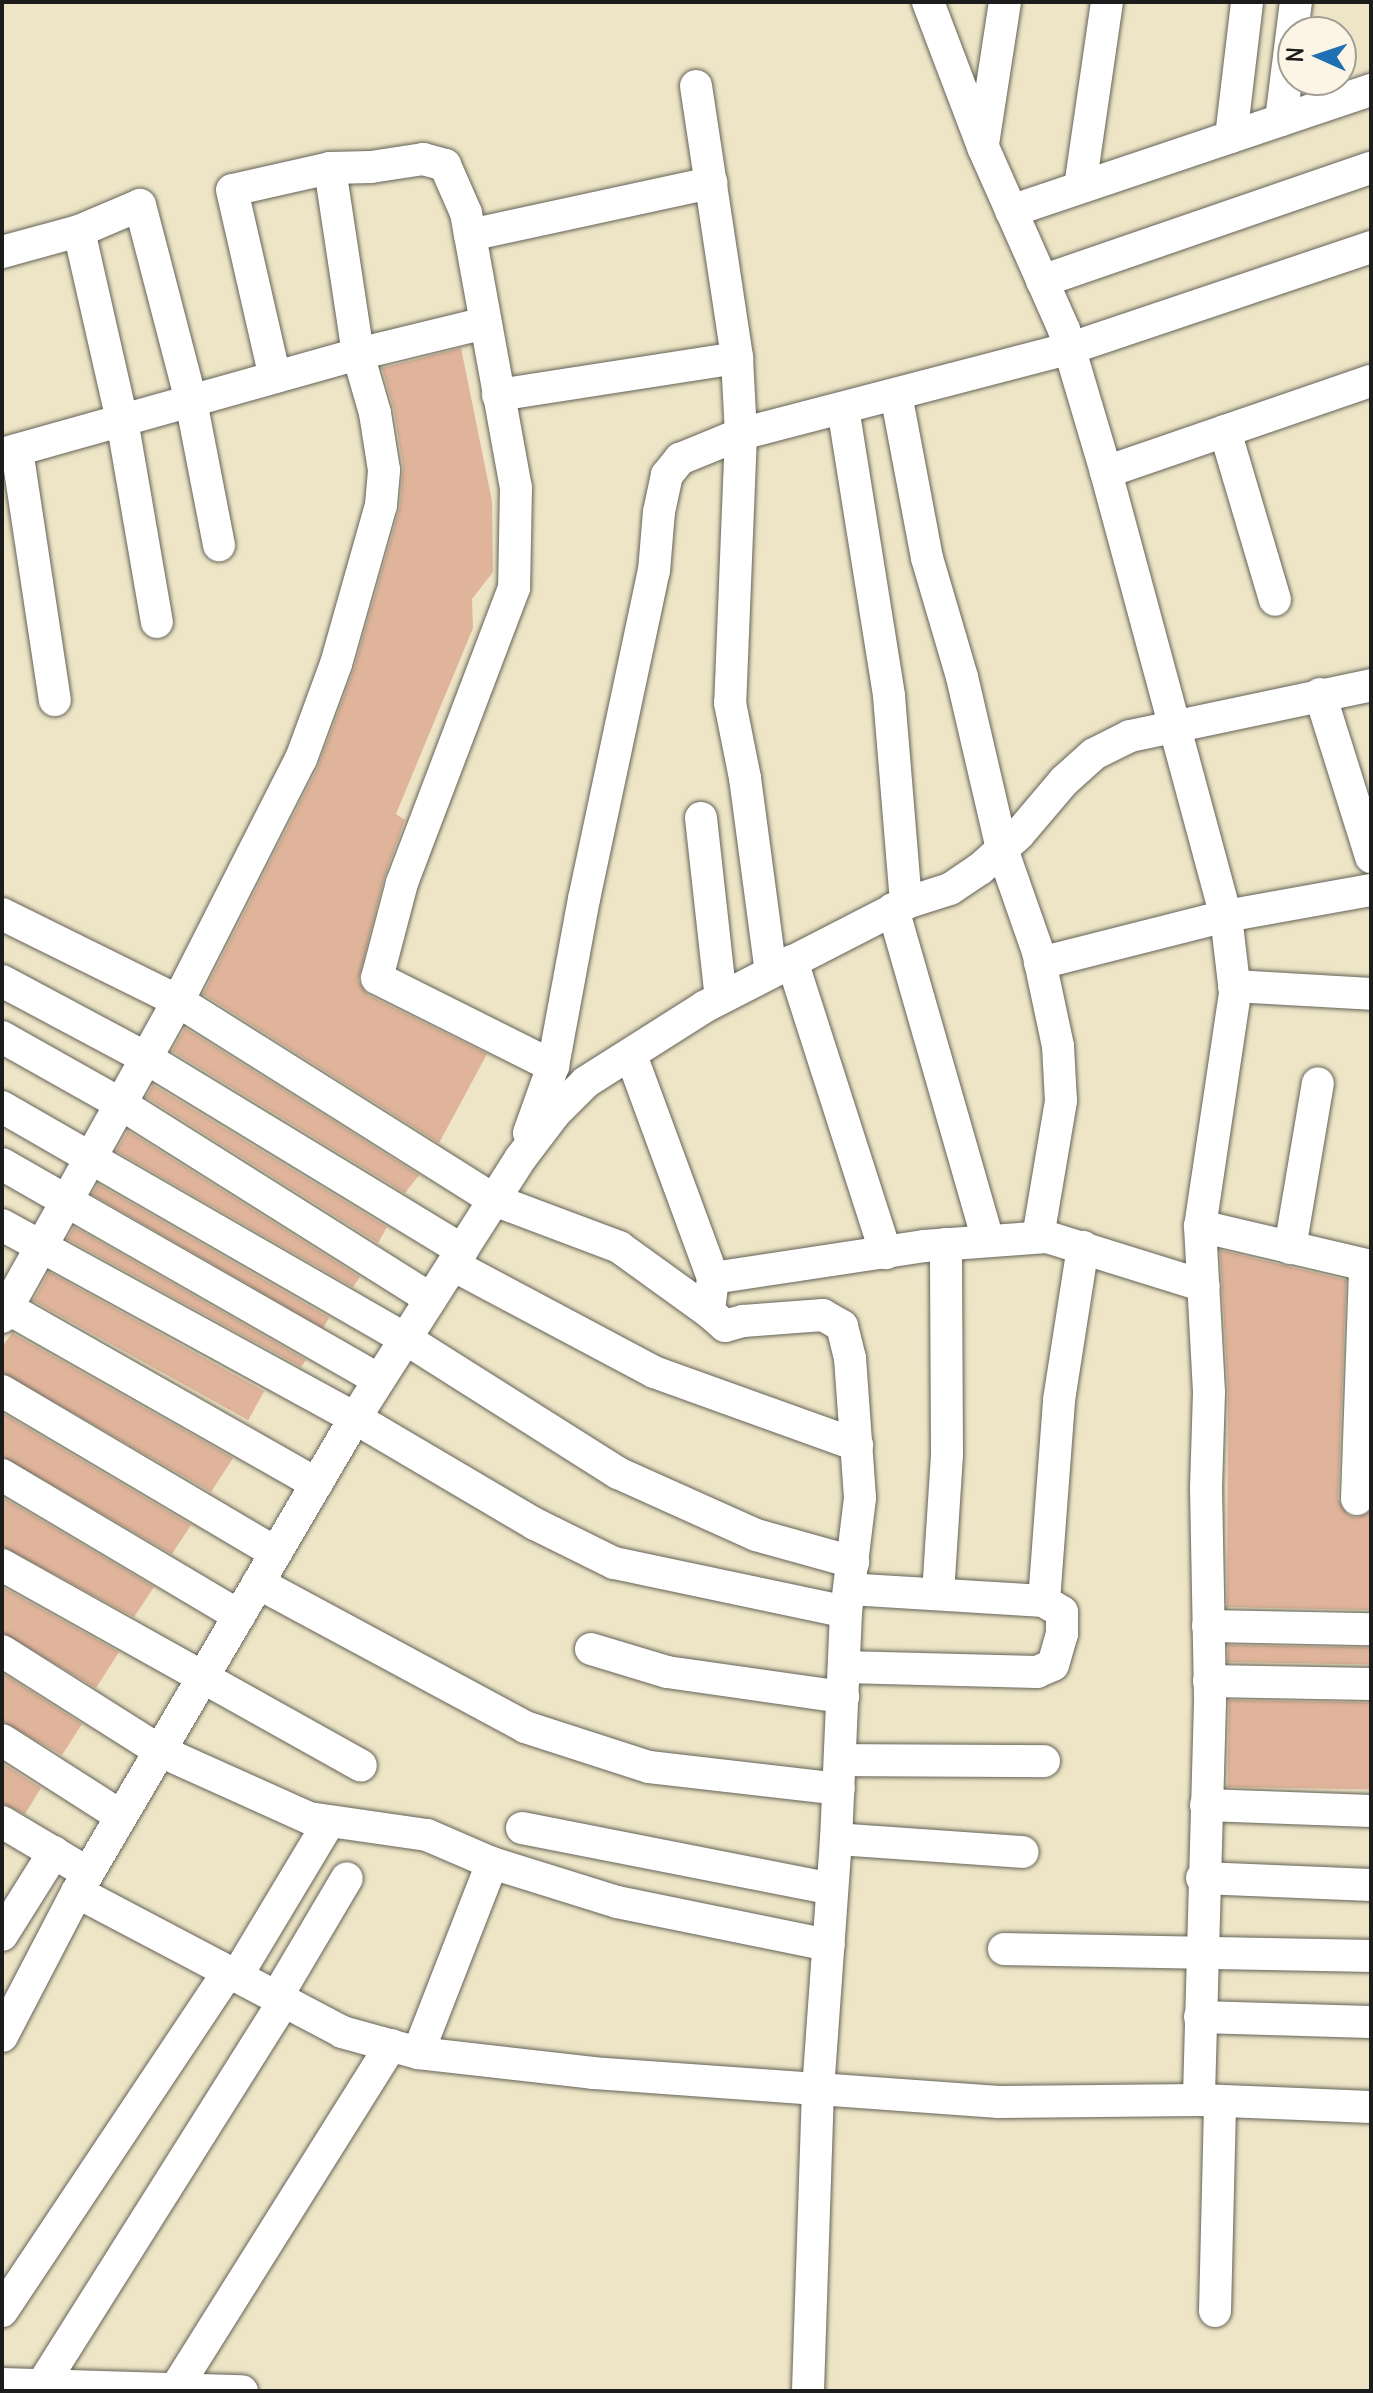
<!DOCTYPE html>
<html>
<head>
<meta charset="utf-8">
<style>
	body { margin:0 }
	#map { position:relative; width:1373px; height:2393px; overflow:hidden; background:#ede5c6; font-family:Delius,sans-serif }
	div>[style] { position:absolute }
	.building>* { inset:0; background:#dfb49a; transform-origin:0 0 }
	.roads { filter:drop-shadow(0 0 2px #656258) drop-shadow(0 0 2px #656258) }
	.street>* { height:32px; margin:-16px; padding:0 16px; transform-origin:16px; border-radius:16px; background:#fff }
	span { translate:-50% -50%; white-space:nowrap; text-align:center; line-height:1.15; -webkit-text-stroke:8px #fcf5e5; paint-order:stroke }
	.frame { position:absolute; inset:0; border:4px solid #1c1c1c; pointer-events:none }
	.north { position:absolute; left:1277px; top:16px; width:80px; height:80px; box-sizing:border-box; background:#fcf5e5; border:2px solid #a29e95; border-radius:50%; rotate:273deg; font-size:22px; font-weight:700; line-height:32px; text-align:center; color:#1c1c1c }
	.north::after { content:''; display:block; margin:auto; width:28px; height:36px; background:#1f6fb2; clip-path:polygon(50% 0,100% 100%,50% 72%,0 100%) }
</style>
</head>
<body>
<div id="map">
	<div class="building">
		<div style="clip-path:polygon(461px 348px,492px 501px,493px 572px,472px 599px,473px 628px,396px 814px,405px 820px,384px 878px,358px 981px,368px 995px,487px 1054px,439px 1143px,203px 994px,318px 767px,354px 669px,400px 507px,403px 467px,394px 410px,382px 368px)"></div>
		<div style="clip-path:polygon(185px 1028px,419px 1175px,405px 1193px,172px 1051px)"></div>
		<div style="clip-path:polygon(153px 1085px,387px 1227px,378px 1243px,146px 1097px)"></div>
		<div style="clip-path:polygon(128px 1131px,360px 1277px,353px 1287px,116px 1151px)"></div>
		<div style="left:98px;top:1184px;width:267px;height:12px;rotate:30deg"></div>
		<div style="clip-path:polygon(74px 1227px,306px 1360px,301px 1367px,67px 1239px)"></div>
		<div style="clip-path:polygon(1220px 1250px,1346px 1280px,1338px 1499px,1348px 1515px,1357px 1518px,1371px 1511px,1371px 1610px,1227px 1607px,1228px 1391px)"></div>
		<div style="left:49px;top:1272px;width:246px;height:33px;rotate:29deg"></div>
		<div style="clip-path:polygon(12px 1333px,233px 1458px,211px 1492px,2px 1372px,2px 1347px)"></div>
		<div style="clip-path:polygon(2px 1413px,191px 1525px,172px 1554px,2px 1456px)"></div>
		<div style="clip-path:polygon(2px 1497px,154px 1587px,134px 1617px,2px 1546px)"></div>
		<div style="clip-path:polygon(2px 1587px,119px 1652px,96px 1688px,2px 1632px)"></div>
		<div style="left:1228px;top:1645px;width:143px;height:17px;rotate:1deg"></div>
		<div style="clip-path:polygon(2px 1673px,82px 1724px,62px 1755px,2px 1721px)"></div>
		<div style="left:1229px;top:1700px;width:142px;height:87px;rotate:1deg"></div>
		<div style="clip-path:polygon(2px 1763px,41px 1788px,25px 1814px,2px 1803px)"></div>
	</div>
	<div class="roads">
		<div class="street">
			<div style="left:928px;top:2px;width:155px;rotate:69.2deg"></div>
			<div style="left:983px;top:147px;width:200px;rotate:66.1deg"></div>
			<div style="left:1064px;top:330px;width:148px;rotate:73.5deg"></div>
			<div style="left:1106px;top:472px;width:460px;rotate:74.9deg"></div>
			<div style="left:1226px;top:916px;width:78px;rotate:83.3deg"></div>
			<div style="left:1235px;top:993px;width:236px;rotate:98.5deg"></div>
			<div style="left:1200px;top:1226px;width:166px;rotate:86.9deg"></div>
			<div style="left:1209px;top:1392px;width:96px;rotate:91.8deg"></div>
			<div style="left:1206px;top:1488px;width:214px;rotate:88.9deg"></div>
			<div style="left:1210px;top:1702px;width:398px;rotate:91.6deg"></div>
			<div style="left:696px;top:86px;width:275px;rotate:81.4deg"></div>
			<div style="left:737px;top:358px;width:76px;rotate:87deg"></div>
			<div style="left:741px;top:434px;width:269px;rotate:92.3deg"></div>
			<div style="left:730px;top:703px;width:76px;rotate:78.7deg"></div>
			<div style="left:745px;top:778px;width:196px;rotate:82.4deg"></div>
			<div style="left:1281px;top:120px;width:119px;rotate:-82.8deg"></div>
			<div style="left:1231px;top:137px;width:136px;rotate:-83.2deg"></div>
			<div style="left:983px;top:144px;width:144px;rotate:-81.2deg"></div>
			<div style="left:330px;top:168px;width:41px;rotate:-1.4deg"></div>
			<div style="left:371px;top:167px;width:53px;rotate:-8.7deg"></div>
			<div style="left:423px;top:159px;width:23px;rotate:15deg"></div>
			<div style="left:445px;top:165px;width:52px;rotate:66.4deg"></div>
			<div style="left:466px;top:213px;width:279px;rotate:79.7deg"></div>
			<div style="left:516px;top:487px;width:101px;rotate:91.1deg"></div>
			<div style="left:514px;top:588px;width:316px;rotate:110.8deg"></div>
			<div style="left:402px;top:883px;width:98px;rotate:104.7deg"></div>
			<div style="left:377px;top:978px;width:197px;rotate:26.6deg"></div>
			<div style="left:1080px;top:187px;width:187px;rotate:-81.7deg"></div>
			<div style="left:1011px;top:211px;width:380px;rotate:-18.6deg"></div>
			<div style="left:79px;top:231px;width:194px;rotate:77.2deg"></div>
			<div style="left:122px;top:420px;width:205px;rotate:80.2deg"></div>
			<div style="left:470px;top:235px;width:247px;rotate:-12.2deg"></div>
			<div style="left:2px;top:252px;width:80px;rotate:-15.3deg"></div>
			<div style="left:79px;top:231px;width:66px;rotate:-23.1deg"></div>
			<div style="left:140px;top:205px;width:203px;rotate:75.4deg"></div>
			<div style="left:191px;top:401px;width:147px;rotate:79deg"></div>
			<div style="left:1042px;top:281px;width:348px;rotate:-19deg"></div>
			<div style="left:896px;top:394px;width:167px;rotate:79.3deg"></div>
			<div style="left:927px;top:558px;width:124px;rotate:73.6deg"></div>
			<div style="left:962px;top:677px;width:177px;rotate:76.9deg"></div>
			<div style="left:1002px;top:849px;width:109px;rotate:70.7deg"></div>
			<div style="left:1038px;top:952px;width:96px;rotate:78deg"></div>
			<div style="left:1058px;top:1046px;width:55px;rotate:86.9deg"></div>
			<div style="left:1061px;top:1101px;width:138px;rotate:99.6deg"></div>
			<div style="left:498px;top:395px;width:242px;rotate:-8.8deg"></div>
			<div style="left:843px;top:408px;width:292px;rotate:80.9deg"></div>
			<div style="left:889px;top:696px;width:208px;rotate:85.3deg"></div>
			<div style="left:1225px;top:431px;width:176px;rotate:73.5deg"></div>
			<div style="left:17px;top:450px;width:253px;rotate:81.4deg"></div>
			<div style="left:2px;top:454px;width:370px;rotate:-15.7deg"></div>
			<div style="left:358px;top:354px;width:131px;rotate:-13.7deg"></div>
			<div style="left:1106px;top:472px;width:280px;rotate:-19deg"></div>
			<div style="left:1320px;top:694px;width:171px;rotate:72.6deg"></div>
			<div style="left:701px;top:818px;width:181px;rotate:83.7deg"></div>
			<div style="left:893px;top:909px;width:344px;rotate:74deg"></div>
			<div style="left:2px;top:914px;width:196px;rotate:26.3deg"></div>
			<div style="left:178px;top:1001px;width:373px;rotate:32.2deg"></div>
			<div style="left:494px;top:1200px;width:134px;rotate:20.6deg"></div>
			<div style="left:619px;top:1247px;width:111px;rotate:35.8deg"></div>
			<div style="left:792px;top:961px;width:307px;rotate:72.2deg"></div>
			<div style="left:1040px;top:963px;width:192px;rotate:-14.2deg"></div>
			<div style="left:1226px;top:916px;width:147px;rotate:-10.2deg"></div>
			<div style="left:2px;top:981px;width:163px;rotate:28.1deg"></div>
			<div style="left:146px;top:1058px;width:370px;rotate:31.3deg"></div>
			<div style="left:1234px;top:986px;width:137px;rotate:3.3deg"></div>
			<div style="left:2px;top:1037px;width:137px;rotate:29.4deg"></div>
			<div style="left:121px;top:1104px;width:366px;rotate:32.2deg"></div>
			<div style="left:631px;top:1055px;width:238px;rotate:69.8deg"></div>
			<div style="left:713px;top:1278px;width:34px;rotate:97deg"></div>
			<div style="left:709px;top:1312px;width:21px;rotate:41deg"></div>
			<div style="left:725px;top:1326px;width:19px;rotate:-16deg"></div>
			<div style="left:743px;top:1321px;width:80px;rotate:-4.3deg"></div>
			<div style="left:823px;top:1315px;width:22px;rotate:30deg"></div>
			<div style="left:842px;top:1326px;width:33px;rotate:76deg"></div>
			<div style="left:850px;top:1358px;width:140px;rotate:85.9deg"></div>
			<div style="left:860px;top:1498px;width:115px;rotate:97deg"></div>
			<div style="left:846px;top:1612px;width:227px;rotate:92.5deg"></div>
			<div style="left:836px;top:1839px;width:251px;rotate:94.1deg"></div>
			<div style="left:818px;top:2089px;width:181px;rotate:4.1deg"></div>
			<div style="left:999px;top:2102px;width:200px;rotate:-0.6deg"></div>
			<div style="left:1199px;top:2100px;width:172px;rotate:2.3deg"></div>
			<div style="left:2px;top:1107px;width:466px;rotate:29.9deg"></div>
			<div style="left:406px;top:1339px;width:251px;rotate:32.3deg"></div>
			<div style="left:618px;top:1473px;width:151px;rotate:24.2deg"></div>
			<div style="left:756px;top:1535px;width:101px;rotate:15.6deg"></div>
			<div style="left:529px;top:1133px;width:71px;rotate:-70.3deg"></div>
			<div style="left:553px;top:1066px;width:170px;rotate:-79.5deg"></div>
			<div style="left:584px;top:899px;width:335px;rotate:-78deg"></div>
			<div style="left:654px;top:571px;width:59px;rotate:-85.2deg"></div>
			<div style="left:659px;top:512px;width:38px;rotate:-78deg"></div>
			<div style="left:667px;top:475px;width:21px;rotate:-51deg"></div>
			<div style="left:680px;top:459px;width:66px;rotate:-22.3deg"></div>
			<div style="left:741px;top:434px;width:338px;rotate:-14.6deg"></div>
			<div style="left:1068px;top:349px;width:320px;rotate:-18.6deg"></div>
			<div style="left:2px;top:1164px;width:434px;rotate:29.8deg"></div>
			<div style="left:2px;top:1225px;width:402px;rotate:28.7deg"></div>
			<div style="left:355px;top:1418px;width:209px;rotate:30.5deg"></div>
			<div style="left:535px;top:1524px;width:88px;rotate:26.3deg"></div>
			<div style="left:614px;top:1563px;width:237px;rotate:11.9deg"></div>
			<div style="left:1200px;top:1226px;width:176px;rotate:13.2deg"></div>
			<div style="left:1290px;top:1248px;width:167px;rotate:-80.4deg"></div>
			<div style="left:453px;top:1265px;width:228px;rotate:28deg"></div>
			<div style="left:654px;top:1372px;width:216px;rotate:19.8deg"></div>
			<div style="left:713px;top:1278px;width:213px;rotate:-8.6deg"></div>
			<div style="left:924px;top:1246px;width:123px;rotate:-4.2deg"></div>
			<div style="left:1047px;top:1237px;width:164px;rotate:17.3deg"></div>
			<div style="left:2px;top:1305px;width:362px;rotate:29.6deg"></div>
			<div style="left:2px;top:1317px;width:362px;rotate:-60.9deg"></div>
			<div style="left:178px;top:1001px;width:271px;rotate:-63.1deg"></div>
			<div style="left:301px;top:759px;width:101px;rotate:-69.8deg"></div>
			<div style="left:336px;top:664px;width:165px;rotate:-74.2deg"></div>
			<div style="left:381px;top:505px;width:35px;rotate:-85deg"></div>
			<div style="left:384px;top:470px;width:58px;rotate:-99deg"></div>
			<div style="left:375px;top:413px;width:61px;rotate:-106.1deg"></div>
			<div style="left:358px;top:354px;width:188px;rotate:-98.6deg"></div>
			<div style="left:330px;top:168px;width:100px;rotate:167.3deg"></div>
			<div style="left:232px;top:190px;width:192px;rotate:77.1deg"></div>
			<div style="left:2px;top:1391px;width:318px;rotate:30.6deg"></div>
			<div style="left:2px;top:1475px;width:276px;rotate:30.7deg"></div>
			<div style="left:1357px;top:1499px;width:234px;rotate:-88deg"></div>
			<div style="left:2px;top:1565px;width:411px;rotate:29.2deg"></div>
			<div style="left:258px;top:1583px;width:303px;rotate:28.3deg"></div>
			<div style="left:525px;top:1727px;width:130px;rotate:17.9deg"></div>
			<div style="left:649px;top:1767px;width:191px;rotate:6.6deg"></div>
			<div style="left:938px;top:1594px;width:140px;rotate:-86.3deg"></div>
			<div style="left:947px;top:1454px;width:210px;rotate:-90.3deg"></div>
			<div style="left:1044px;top:1601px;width:202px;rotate:-85.7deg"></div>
			<div style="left:1059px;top:1400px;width:155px;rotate:-81.1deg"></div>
			<div style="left:1208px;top:1626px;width:163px;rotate:1.1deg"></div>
			<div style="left:591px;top:1649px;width:79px;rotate:16.8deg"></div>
			<div style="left:667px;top:1672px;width:178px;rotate:8.1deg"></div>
			<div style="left:2px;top:1651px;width:187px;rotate:32.3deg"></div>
			<div style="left:160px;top:1751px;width:163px;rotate:24.2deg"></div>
			<div style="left:309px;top:1818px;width:119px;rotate:8.2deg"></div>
			<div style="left:427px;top:1835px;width:71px;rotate:23.3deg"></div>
			<div style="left:492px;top:1863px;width:131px;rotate:17.3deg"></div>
			<div style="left:617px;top:1902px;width:216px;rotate:11.5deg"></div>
			<div style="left:844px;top:1667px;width:193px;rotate:1.5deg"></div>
			<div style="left:1037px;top:1672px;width:17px;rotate:-24deg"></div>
			<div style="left:1053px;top:1665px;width:32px;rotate:-74deg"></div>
			<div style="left:1062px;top:1634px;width:22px;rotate:-90deg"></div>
			<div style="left:1062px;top:1612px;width:21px;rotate:-149deg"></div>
			<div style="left:1044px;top:1601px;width:195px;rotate:-176.5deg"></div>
			<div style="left:1209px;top:1681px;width:162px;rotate:1.1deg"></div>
			<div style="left:2px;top:1740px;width:141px;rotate:32.6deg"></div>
			<div style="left:840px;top:1760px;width:204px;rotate:0.3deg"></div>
			<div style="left:1206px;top:1805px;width:165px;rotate:2.1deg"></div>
			<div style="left:2px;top:1822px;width:100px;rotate:30.7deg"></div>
			<div style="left:522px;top:1828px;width:316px;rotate:11.1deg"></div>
			<div style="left:836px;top:1839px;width:187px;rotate:4deg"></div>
			<div style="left:1202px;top:1878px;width:169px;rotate:2.4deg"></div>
			<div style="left:77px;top:1892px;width:300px;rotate:27.8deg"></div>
			<div style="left:342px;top:2032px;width:79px;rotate:15.4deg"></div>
			<div style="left:418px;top:2053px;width:176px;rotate:6.5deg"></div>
			<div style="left:593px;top:2073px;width:226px;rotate:4.1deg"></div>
			<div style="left:818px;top:2089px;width:302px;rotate:91.9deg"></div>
			<div style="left:2px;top:1935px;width:98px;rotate:-57.9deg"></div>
			<div style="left:1004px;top:1949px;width:367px;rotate:1.1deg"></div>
			<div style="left:236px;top:1977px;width:181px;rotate:-59deg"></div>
			<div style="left:276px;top:1998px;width:139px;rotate:-59.4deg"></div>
			<div style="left:1200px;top:2017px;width:171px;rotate:1.7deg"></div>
			<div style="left:2px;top:2036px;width:162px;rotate:-62.5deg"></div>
			<div style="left:77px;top:1892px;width:550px;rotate:-59.61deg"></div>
			<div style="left:355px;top:1418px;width:307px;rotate:-57.5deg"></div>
			<div style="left:520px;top:1159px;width:58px;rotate:-52.7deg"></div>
			<div style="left:555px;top:1113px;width:44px;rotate:-45deg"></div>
			<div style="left:586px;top:1082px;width:140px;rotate:-32.4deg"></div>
			<div style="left:704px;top:1007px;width:227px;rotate:-27.2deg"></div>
			<div style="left:906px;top:903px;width:46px;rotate:-17.7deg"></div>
			<div style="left:950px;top:889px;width:36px;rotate:-34deg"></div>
			<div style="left:980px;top:869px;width:52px;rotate:-41.9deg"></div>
			<div style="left:1019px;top:834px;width:70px;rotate:-49.7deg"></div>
			<div style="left:1064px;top:781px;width:40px;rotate:-42deg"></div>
			<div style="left:1094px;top:754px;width:40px;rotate:-26.6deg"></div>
			<div style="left:1130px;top:736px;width:246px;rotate:-11.9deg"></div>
			<div style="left:418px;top:2053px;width:204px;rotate:-68.7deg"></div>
			<div style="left:2px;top:2311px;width:407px;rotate:-56.3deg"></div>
			<div style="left:1215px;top:2311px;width:210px;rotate:-88.6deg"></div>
			<div style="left:2px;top:2384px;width:240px;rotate:1.7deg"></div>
			<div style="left:176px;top:2388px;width:405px;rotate:-57.9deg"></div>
			<div style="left:41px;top:2391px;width:6px;rotate:-81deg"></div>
			<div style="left:42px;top:2385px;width:453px;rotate:-57.8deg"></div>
		</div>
	</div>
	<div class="frame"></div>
	<div class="north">N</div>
</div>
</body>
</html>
